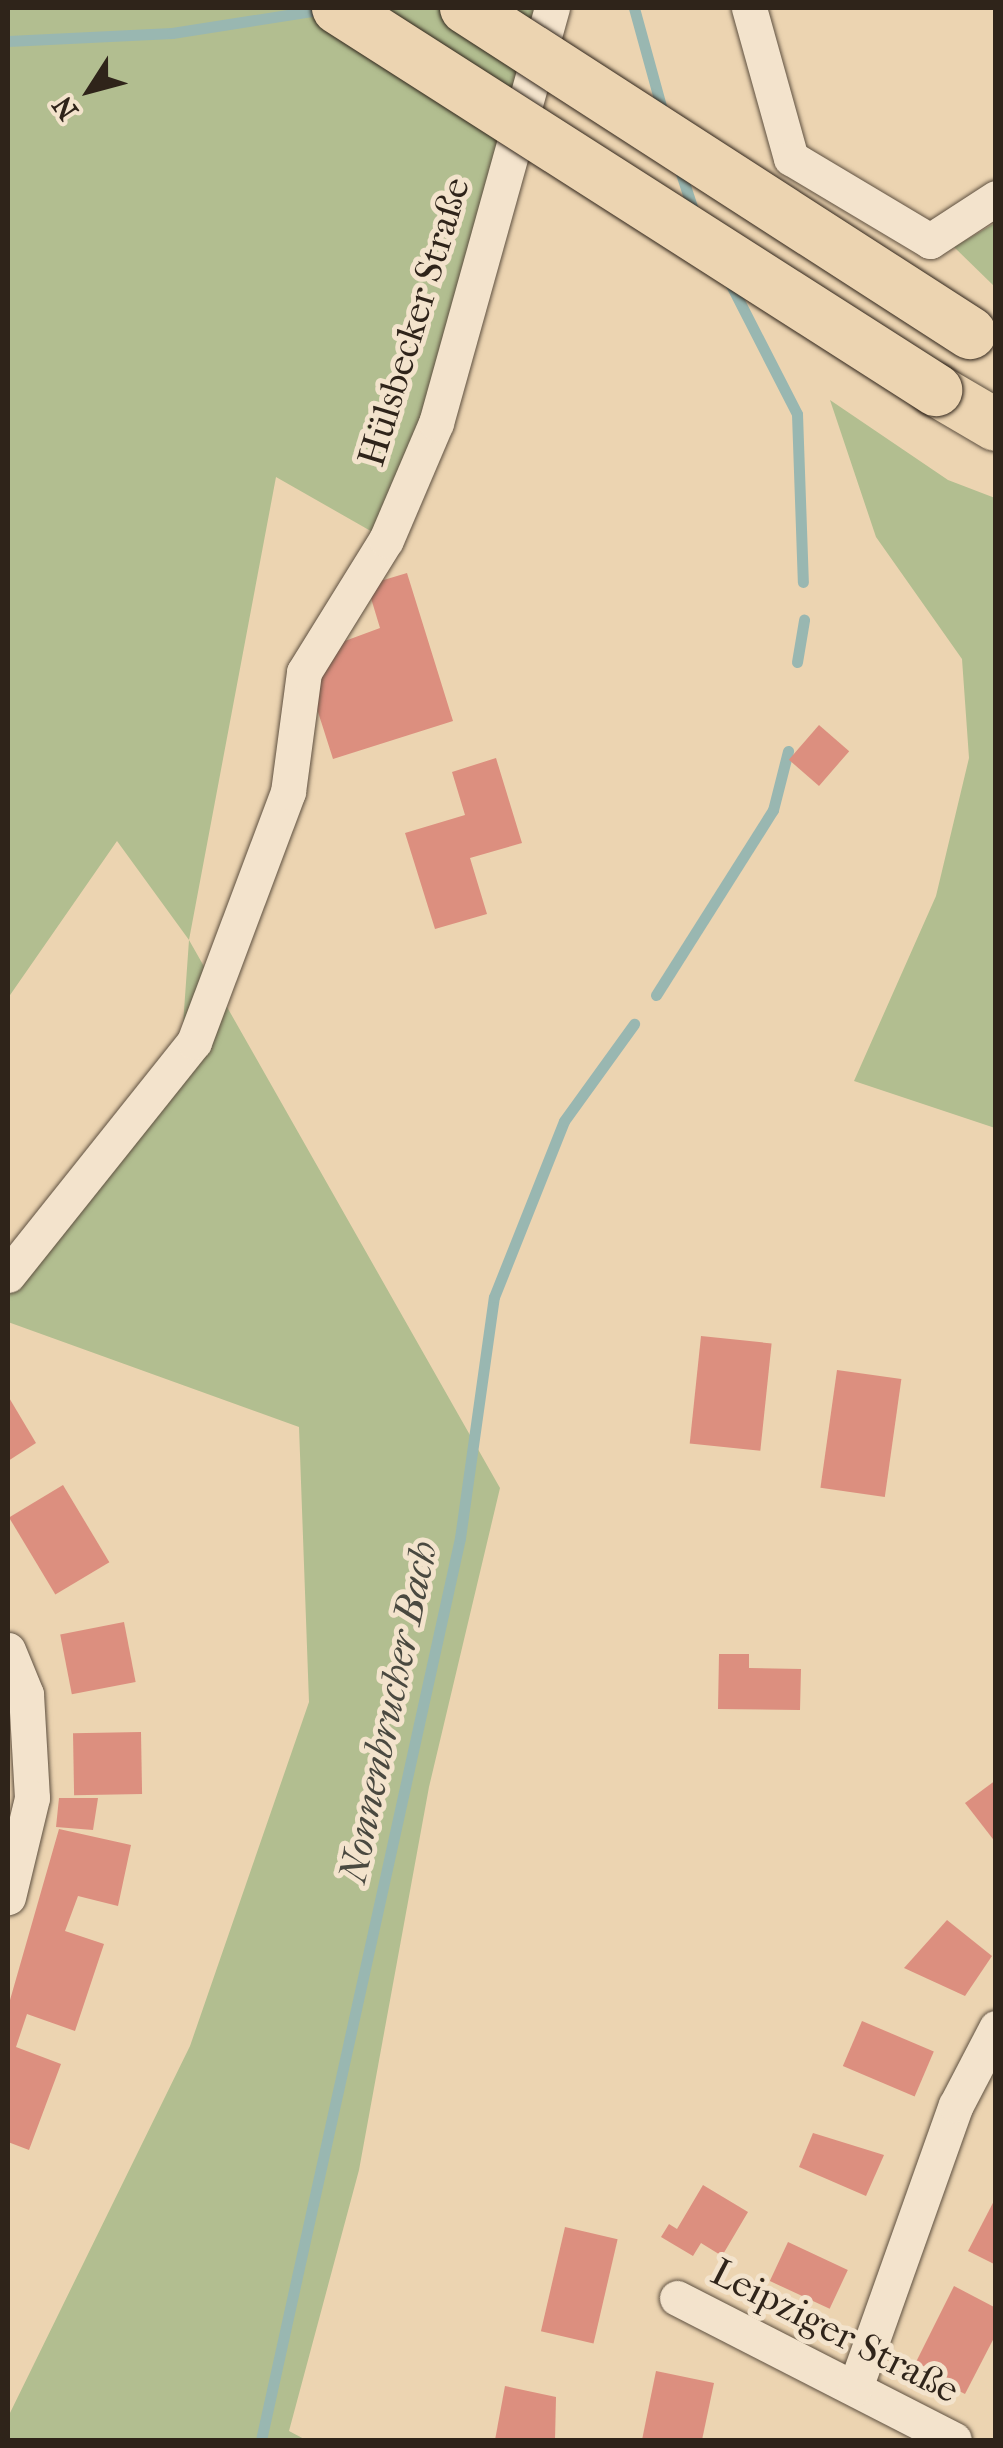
<!DOCTYPE html>
<html>
<head>
<meta charset="utf-8">
<style>
	body { margin:0 }
	#map { position:relative; width:1003px; height:2448px; overflow:hidden; background:#ecd4b1; font-family:"IM FELL French Canon",serif }
	div>[style] { position:absolute }
	.green>* { inset:0; background:#b2be90 }
	.stream>* { height:11px; margin:-5.5px; padding:0 5.5px; transform-origin:5.5px; border-radius:5.5px; background:#99b7b1 }
	.building>* { inset:0; background:#dc8f7f; transform-origin:0 0 }
	.roads { filter:drop-shadow(0 0 2px #5e5040) drop-shadow(0 0 2px #5e5040) }
	.minor>* { height:35px; margin:-17.5px; padding:0 17.5px; transform-origin:17.5px; border-radius:17.5px; background:#f3e3cc }
	.highway>* { height:52px; margin:-26px; padding:0 26px; transform-origin:26px; border-radius:26px; background:#ecd4b1 }
	.bridges { filter:drop-shadow(0 0 2px #2f241a) drop-shadow(0 0 2px #2f241a) }
	.highway-bridge>* { height:52px; margin:-26px; padding:0 26px; transform-origin:26px; border-radius:26px; background:#ecd4b1 }
	span { translate:-50% -50%; white-space:nowrap; text-align:center; line-height:1.15; -webkit-text-stroke:10px #f3e3cc; paint-order:stroke }
	.street-label { font-size:38px; color:#2f241a }
	.water-label { font-size:40px; color:#4a4940; font-style:italic }
	.frame { position:absolute; inset:0; border:10px solid #2f241a; pointer-events:none }
	.north { position:absolute; left:40px; top:40px; width:100px; height:100px; -webkit-text-stroke:8px #f3e3cc; paint-order:stroke; rotate:234deg; font-size:28px; font-weight:700; line-height:40px; text-align:center; color:#2f241a }
	.north::after { content:''; display:block; margin:auto; width:35px; height:45px; background:#2f241a; clip-path:polygon(50% 0,100% 100%,50% 72%,0 100%) }
</style>
</head>
<body>
<div id="map">
	<div class="green">
		<div style="clip-path:polygon(8px 8px,550px 8px,426px 427px,376px 534px,276px 477px,189px 940px,500px 1488px,429px 1787px,359px 2170px,289px 2431px,306px 2440px,8px 2440px,8px 2417px,190px 2046px,309px 1702px,299px 1427px,8px 1322px,8px 1257px,182px 1039px,189px 940px,117px 841px,8px 998px)"></div>
		<div style="clip-path:polygon(995px 223px,995px 287px,954px 247px)"></div>
		<div style="clip-path:polygon(830px 400px,948px 480px,995px 498px,995px 1128px,854px 1081px,936px 896px,969px 758px,962px 659px,876px 537px)"></div>
	</div>
	<div class="stream">
		<div style="left:634px;top:8px;width:109px;rotate:74.6deg"></div>
		<div style="left:8px;top:41px;width:164px;rotate:-2.8deg"></div>
		<div style="left:172px;top:33px;width:156px;rotate:-8.9deg"></div>
		<div style="left:678px;top:164px;width:52px;rotate:71.9deg"></div>
		<div style="left:730px;top:283px;width:147px;rotate:62.9deg"></div>
		<div style="left:797px;top:414px;width:168px;rotate:88deg"></div>
		<div style="left:797px;top:662px;width:43px;rotate:-80.5deg"></div>
		<div style="left:656px;top:995px;width:219px;rotate:-57.7deg"></div>
		<div style="left:773px;top:810px;width:61px;rotate:-75.7deg"></div>
		<div style="left:261px;top:2440px;width:924px;rotate:-77.56deg"></div>
		<div style="left:460px;top:1538px;width:243px;rotate:-82deg"></div>
		<div style="left:494px;top:1297px;width:189px;rotate:-68.3deg"></div>
		<div style="left:564px;top:1121px;width:120px;rotate:-54.2deg"></div>
	</div>
	<div class="building">
		<div style="clip-path:polygon(407px 573px,453px 721px,333px 759px,311px 690px,326px 648px,380px 628px,367px 585px)"></div>
		<div style="left:819px;top:725px;width:40px;height:46px;rotate:41deg"></div>
		<div style="clip-path:polygon(496px 758px,522px 843px,470px 858px,487px 914px,435px 929px,405px 833px,465px 815px,452px 772px)"></div>
		<div style="left:701px;top:1336px;width:71px;height:108px;rotate:6deg"></div>
		<div style="left:837px;top:1370px;width:65px;height:119px;rotate:8deg"></div>
		<div style="clip-path:polygon(8px 1396px,36px 1443px,8px 1461px)"></div>
		<div style="left:63px;top:1485px;width:90px;height:63px;rotate:59deg"></div>
		<div style="left:124px;top:1622px;width:61px;height:65px;rotate:79deg"></div>
		<div style="clip-path:polygon(719px 1654px,749px 1654px,749px 1668px,801px 1669px,800px 1710px,718px 1709px)"></div>
		<div style="left:141px;top:1732px;width:62px;height:68px;rotate:89deg"></div>
		<div style="clip-path:polygon(996px 1780px,996px 1843px,965px 1803px)"></div>
		<div style="clip-path:polygon(59px 1798px,98px 1798px,93px 1830px,56px 1827px)"></div>
		<div style="clip-path:polygon(59px 1829px,131px 1845px,118px 1906px,78px 1896px,65px 1931px,104px 1944px,75px 2031px,27px 2014px,16px 2047px,61px 2064px,29px 2150px,8px 2142px,8px 2007px)"></div>
		<div style="clip-path:polygon(947px 1920px,992px 1956px,965px 1996px,904px 1968px)"></div>
		<div style="left:862px;top:2021px;width:78px;height:49px;rotate:23deg"></div>
		<div style="clip-path:polygon(813px 2133px,884px 2155px,866px 2196px,799px 2167px)"></div>
		<div style="clip-path:polygon(703px 2185px,748px 2212px,722px 2256px,701px 2243px,693px 2256px,661px 2237px,669px 2224px,677px 2229px)"></div>
		<div style="clip-path:polygon(996px 2197px,996px 2265px,968px 2251px)"></div>
		<div style="left:565px;top:2227px;width:54px;height:107px;rotate:13deg"></div>
		<div style="left:788px;top:2242px;width:66px;height:43px;rotate:25deg"></div>
		<div style="clip-path:polygon(954px 2286px,996px 2308px,996px 2334px,965px 2394px,913px 2368px)"></div>
		<div style="clip-path:polygon(656px 2371px,714px 2383px,702px 2440px,642px 2440px)"></div>
		<div style="clip-path:polygon(505px 2386px,556px 2397px,555px 2440px,495px 2440px)"></div>
	</div>
	<div class="roads">
		<div class="minor">
			<div style="left:749px;top:8px;width:156px;rotate:74.4deg"></div>
			<div style="left:791px;top:158px;width:162px;rotate:30.8deg"></div>
			<div style="left:930px;top:241px;width:79px;rotate:-33.1deg"></div>
			<div style="left:8px;top:1275px;width:298px;rotate:-51.4deg"></div>
			<div style="left:194px;top:1042px;width:267px;rotate:-69.4deg"></div>
			<div style="left:288px;top:792px;width:121px;rotate:-82.4deg"></div>
			<div style="left:304px;top:672px;width:155px;rotate:-58.2deg"></div>
			<div style="left:386px;top:540px;width:127px;rotate:-66.9deg"></div>
			<div style="left:436px;top:423px;width:431px;rotate:-74.4deg"></div>
			<div style="left:8px;top:1650px;width:48px;rotate:67.8deg"></div>
			<div style="left:26px;top:1694px;width:104px;rotate:86.7deg"></div>
			<div style="left:32px;top:1798px;width:102px;rotate:103.6deg"></div>
			<div style="left:677px;top:2298px;width:311px;rotate:27.1deg"></div>
			<div style="left:855px;top:2388px;width:300px;rotate:-70.4deg"></div>
			<div style="left:956px;top:2105px;width:87px;rotate:-62.5deg"></div>
		</div>
		<div class="highway">
			<div style="left:936px;top:390px;width:69px;rotate:30.3deg"></div>
		</div>
	</div>
	<div class="bridges">
		<div class="highway-bridge">
			<div style="left:338px;top:8px;width:710px;rotate:32.57deg"></div>
			<div style="left:466px;top:8px;width:600px;rotate:32.82deg"></div>
		</div>
	</div>
	<div class="street-label">
		<span style="left:414px;top:322px;rotate:-73deg">Hülsbecker Straße</span>
		<span style="left:835px;top:2331px;rotate:27deg">Leipziger Straße</span>
	</div>
	<div class="water-label">
		<span style="left:388px;top:1712px;rotate:-78deg">Nonnenbrucher Bach</span>
	</div>
	<div class="frame"></div>
	<div class="north">N</div>
</div>
</body>
</html>
